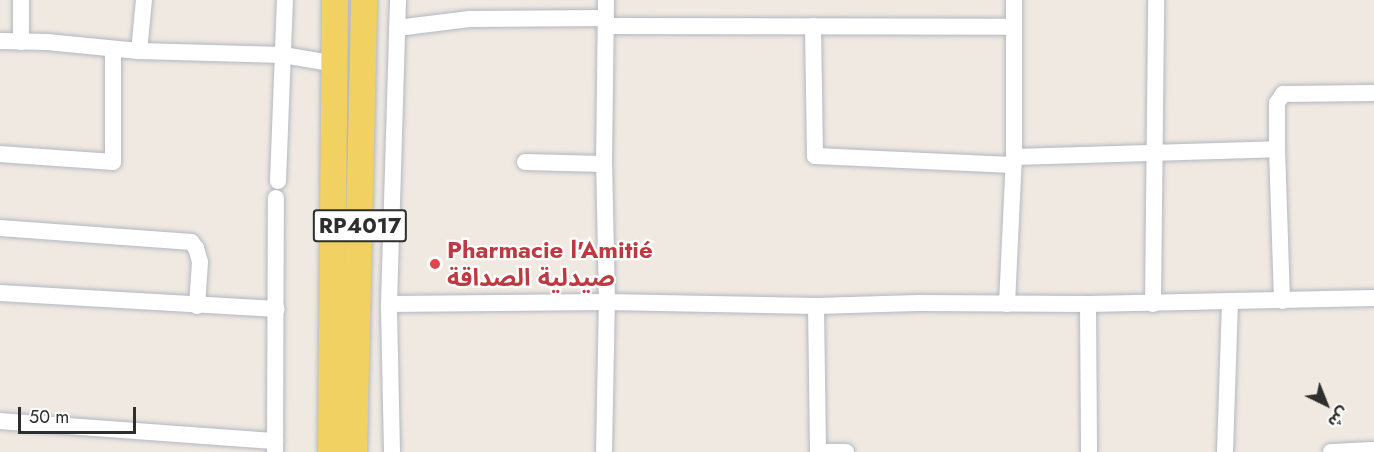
<!DOCTYPE html>
<html>
<head>
<meta charset="utf-8">
<style>
	body { margin:0 }
	#map { position:relative; width:1374px; height:452px; overflow:hidden; background:#efe9e1; font-family:Jost,"Noto Sans Arabic",sans-serif }
	div>[style] { position:absolute }
	.roads { filter:drop-shadow(0 0 2px #b4b7c1) drop-shadow(0 0 2px #b4b7c1) }
	.minor>* { height:16px; margin:-8px; padding:0 8px; transform-origin:8px; border-radius:8px; background:#fff }
	.primary>* { height:26px; margin:-13px; padding:0 13px; transform-origin:13px; border-radius:13px; background:#f2d163 }
	.dots>* { width:16px; height:16px; translate:-50% -50%; box-sizing:border-box; border:3px solid #fff; border-radius:50% }
	span { translate:-50% -50%; white-space:nowrap; text-align:center; line-height:1.15; -webkit-text-stroke:4.5px #fff; paint-order:stroke }
	.shield-label span { padding:2px 4px; background:#fff; border:2px solid; border-radius:4px; -webkit-text-stroke-width:0 }
	.shield-label { font-size:22px; color:#2e2e2e; font-weight:700 }
	.health-label { font-size:24px; color:#be3a42; font-weight:700 }
	.left { translate:0 -50%; text-align:left }
	.north { position:absolute; left:1296px; top:374px; width:60px; height:60px; -webkit-text-stroke:4px #fff; paint-order:stroke; rotate:137deg; font-size:16px; font-weight:700; line-height:24px; text-align:center; color:#2e2e2e }
	.north::after { content:''; display:block; margin:auto; width:21px; height:27px; background:#2e2e2e; clip-path:polygon(50% 0,100% 100%,50% 72%,0 100%) }
	.scale { position:absolute; left:18px; top:407px; width:118px; height:27px; box-sizing:border-box; border:3px solid #2e2e2e; border-top:0; padding-left:8px; font-size:18px; line-height:21px; white-space:nowrap; color:#2e2e2e; -webkit-text-stroke:4px #fff; paint-order:stroke }
</style>
</head>
<body>
<div id="map">
	<div class="roads">
		<div class="minor">
			<div style="left:606px;top:26px;width:408px;rotate:0.1deg"></div>
			<div style="left:813px;top:26px;width:130px;rotate:89.1deg"></div>
			<div style="left:815px;top:156px;width:197px;rotate:2.6deg"></div>
			<div style="left:397px;top:28px;width:73px;rotate:-7.1deg"></div>
			<div style="left:469px;top:19px;width:137px;rotate:-0.4deg"></div>
			<div style="left:0;top:41px;width:47px;rotate:1.2deg"></div>
			<div style="left:47px;top:42px;width:92px;rotate:5.6deg"></div>
			<div style="left:139px;top:51px;width:144px;rotate:1.6deg"></div>
			<div style="left:283px;top:55px;width:54px;rotate:9.6deg"></div>
			<div style="left:21px;top:42px;width:42px;rotate:-90deg"></div>
			<div style="left:139px;top:51px;width:51px;rotate:-84.4deg"></div>
			<div style="left:1277px;top:149px;width:152px;rotate:88.1deg"></div>
			<div style="left:0;top:154px;width:113px;rotate:4deg"></div>
			<div style="left:113px;top:162px;width:113px;rotate:-90deg"></div>
			<div style="left:1014px;top:157px;width:263px;rotate:-1.7deg"></div>
			<div style="left:1277px;top:149px;width:46px;rotate:-90deg"></div>
			<div style="left:1277px;top:103px;width:11px;rotate:-56deg"></div>
			<div style="left:1283px;top:94px;width:91px;rotate:-0.6deg"></div>
			<div style="left:525px;top:162px;width:79px;rotate:1.5deg"></div>
			<div style="left:278px;top:181px;width:181px;rotate:-87.8deg"></div>
			<div style="left:0;top:228px;width:192px;rotate:4.2deg"></div>
			<div style="left:191px;top:242px;width:8px;rotate:50deg"></div>
			<div style="left:196px;top:248px;width:15px;rotate:74deg"></div>
			<div style="left:200px;top:262px;width:44px;rotate:93.9deg"></div>
			<div style="left:0;top:293px;width:277px;rotate:3.3deg"></div>
			<div style="left:389px;top:304px;width:218px;rotate:-0.5deg"></div>
			<div style="left:607px;top:302px;width:209px;rotate:1.1deg"></div>
			<div style="left:816px;top:306px;width:103px;rotate:-1.7deg"></div>
			<div style="left:919px;top:303px;width:169px;rotate:0.3deg"></div>
			<div style="left:1088px;top:304px;width:286px;rotate:-1.2deg"></div>
			<div style="left:1007px;top:304px;width:147px;rotate:-87.3deg"></div>
			<div style="left:1014px;top:157px;width:157px;rotate:-90deg"></div>
			<div style="left:1088px;top:304px;width:148px;rotate:89.6deg"></div>
			<div style="left:1153px;top:304px;width:304px;rotate:-89.4deg"></div>
			<div style="left:816px;top:306px;width:146px;rotate:89.2deg"></div>
			<div style="left:0;top:421px;width:276px;rotate:4.2deg"></div>
			<div style="left:275px;top:452px;width:254px;rotate:-89.8deg"></div>
			<div style="left:392px;top:452px;width:148px;rotate:-91.2deg"></div>
			<div style="left:389px;top:304px;width:304px;rotate:-88.3deg"></div>
			<div style="left:604px;top:452px;width:150px;rotate:-88.9deg"></div>
			<div style="left:607px;top:302px;width:138px;rotate:-91.2deg"></div>
			<div style="left:604px;top:164px;width:164px;rotate:-89.3deg"></div>
			<div style="left:818px;top:452px;width:28px"></div>
			<div style="left:1225px;top:452px;width:149px;rotate:-88.1deg"></div>
			<div style="left:1331px;top:452px;width:43px;rotate:-2.7deg"></div>
		</div>
		<div class="primary">
			<div style="left:331px;top:452px;width:452px;rotate:-89.5deg"></div>
			<div style="left:354px;top:452px;width:452px;rotate:-88.7deg"></div>
		</div>
	</div>
	<div class="dots">
		<div style="left:435px;top:264px;background:#e0444e"></div>
	</div>
	<div class="shield-label">
		<span style="left:360px;top:226px">RP4017</span>
	</div>
	<div class="health-label">
		<span class="left" style="left:447px;top:264px">Pharmacie l'Amitié<br>صيدلية الصداقة</span>
	</div>
	<div class="north">ش</div>
	<div class="scale">50 m</div>
</div>
</body>
</html>
